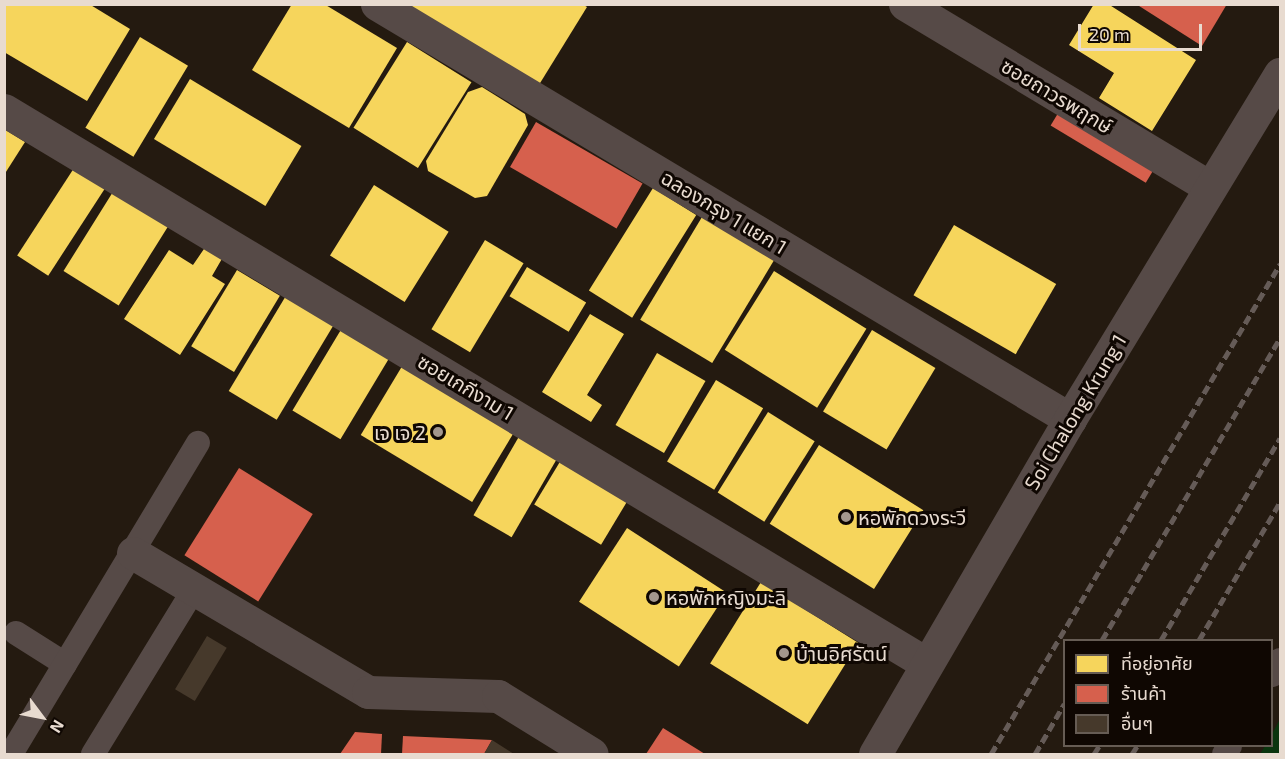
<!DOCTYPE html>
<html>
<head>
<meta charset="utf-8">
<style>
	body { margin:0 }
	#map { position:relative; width:1285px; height:759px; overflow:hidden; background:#241a10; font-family:"Exo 2","Noto Sans Thai",sans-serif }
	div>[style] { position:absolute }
	.green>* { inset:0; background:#0a350e }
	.homes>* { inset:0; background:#f6d55c; transform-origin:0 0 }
	.shops>* { inset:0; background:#d6604d; transform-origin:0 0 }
	.building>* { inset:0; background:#46392b; transform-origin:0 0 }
	.lane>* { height:24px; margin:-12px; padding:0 12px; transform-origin:12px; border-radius:12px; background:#564a47 }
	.street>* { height:33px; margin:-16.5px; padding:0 16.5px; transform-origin:16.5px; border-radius:16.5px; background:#564a47 }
	.rail>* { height:4.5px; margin-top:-2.25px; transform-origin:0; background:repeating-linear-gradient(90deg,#655b57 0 9px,transparent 0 13.5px) }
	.dots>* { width:16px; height:16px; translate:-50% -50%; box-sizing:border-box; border:3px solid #0f0702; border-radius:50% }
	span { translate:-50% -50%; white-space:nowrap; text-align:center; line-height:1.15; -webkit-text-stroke:6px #0f0702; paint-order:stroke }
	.street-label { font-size:20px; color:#e8dbd0 }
	.poi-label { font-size:20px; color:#e8dbd0 }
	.right { translate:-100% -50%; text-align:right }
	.left { translate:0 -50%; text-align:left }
	.frame { position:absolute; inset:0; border:6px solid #e8dbd0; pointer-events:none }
	.legend { position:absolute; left:1063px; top:639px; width:210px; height:108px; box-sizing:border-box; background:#0f0702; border:2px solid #665c54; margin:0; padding:8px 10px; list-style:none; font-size:18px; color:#e8dbd0 }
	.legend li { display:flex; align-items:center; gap:12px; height:30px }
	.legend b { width:30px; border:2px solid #665c54 }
	.north { position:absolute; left:12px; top:687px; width:60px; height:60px; -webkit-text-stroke:4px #0f0702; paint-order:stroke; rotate:122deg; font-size:16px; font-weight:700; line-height:24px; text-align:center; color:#e8dbd0 }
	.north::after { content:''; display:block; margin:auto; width:21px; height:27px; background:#e8dbd0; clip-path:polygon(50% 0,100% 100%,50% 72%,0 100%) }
	.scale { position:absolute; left:1078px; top:24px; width:124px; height:27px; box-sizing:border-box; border:3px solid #e8dbd0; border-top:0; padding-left:8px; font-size:18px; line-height:21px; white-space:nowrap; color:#e8dbd0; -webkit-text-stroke:4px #0f0702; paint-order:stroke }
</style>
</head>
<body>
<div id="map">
	<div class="green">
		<div style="clip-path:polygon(1280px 719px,1280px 754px,1260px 754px,1265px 746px,1272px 746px,1272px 734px)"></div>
	</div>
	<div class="homes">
		<div style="clip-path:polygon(4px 4px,89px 4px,130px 29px,87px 101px,4px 52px)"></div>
		<div style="clip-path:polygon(292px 4px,324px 4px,397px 48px,349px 128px,252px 70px)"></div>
		<div style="clip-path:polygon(404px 4px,582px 4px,587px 7px,537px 88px)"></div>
		<div style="clip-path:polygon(1094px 4px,1108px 4px,1196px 60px,1152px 131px,1099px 98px,1114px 73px,1069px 45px)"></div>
		<div style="left:140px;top:37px;width:56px;height:106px;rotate:31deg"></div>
		<div style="left:407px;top:42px;width:76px;height:101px;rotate:32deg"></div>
		<div style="left:190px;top:79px;width:130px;height:70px;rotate:31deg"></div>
		<div style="clip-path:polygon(482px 87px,525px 114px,528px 125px,487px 196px,475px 198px,428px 171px,426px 161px,468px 92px)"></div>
		<div style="clip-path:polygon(4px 129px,25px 142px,4px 175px)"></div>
		<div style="left:76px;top:165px;width:37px;height:108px;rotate:33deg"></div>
		<div style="left:374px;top:185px;width:88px;height:83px;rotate:32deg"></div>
		<div style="left:116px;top:187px;width:65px;height:99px;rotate:32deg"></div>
		<div style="left:653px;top:188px;width:51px;height:121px;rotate:32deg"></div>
		<div style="left:702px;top:217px;width:84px;height:120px;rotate:31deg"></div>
		<div style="left:954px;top:225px;width:118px;height:81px;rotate:30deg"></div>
		<div style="left:485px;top:240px;width:45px;height:104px;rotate:31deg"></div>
		<div style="clip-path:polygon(206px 246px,223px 257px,212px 276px,225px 284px,180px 355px,124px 319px,169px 250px,193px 265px)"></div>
		<div style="left:527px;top:267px;width:69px;height:34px;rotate:31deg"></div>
		<div style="left:237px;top:270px;width:50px;height:89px;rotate:31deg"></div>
		<div style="left:774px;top:271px;width:109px;height:93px;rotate:32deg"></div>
		<div style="left:290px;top:289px;width:56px;height:119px;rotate:31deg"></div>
		<div style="clip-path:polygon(590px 314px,624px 334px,587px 395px,602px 405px,591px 422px,542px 392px)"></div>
		<div style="left:345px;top:323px;width:56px;height:102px;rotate:31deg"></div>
		<div style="left:872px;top:330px;width:74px;height:95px;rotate:31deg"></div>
		<div style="left:657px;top:353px;width:56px;height:83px;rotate:30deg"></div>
		<div style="left:404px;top:363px;width:130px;height:84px;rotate:31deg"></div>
		<div style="left:716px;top:380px;width:55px;height:95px;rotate:31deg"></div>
		<div style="left:768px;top:412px;width:55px;height:95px;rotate:32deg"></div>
		<div style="left:521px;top:433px;width:44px;height:95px;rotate:30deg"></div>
		<div style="left:819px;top:445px;width:123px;height:93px;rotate:32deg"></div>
		<div style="left:561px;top:460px;width:78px;height:52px;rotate:31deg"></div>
		<div style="left:627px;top:528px;width:119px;height:88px;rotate:33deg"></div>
		<div style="left:761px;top:582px;width:115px;height:96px;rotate:32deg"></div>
	</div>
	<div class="shops">
		<div style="clip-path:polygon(1136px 4px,1227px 4px,1202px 46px)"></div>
		<div style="left:1063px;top:105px;width:111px;height:24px;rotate:31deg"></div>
		<div style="left:536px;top:122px;width:123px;height:52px;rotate:30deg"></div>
		<div style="left:239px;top:468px;width:87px;height:103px;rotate:32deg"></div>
		<div style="clip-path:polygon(663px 728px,705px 754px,646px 754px)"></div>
		<div style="clip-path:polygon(355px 732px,382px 734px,381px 754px,340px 754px)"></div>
		<div style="clip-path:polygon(403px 736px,492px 740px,484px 754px,402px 754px)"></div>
	</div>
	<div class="building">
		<div style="left:207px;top:636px;width:23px;height:62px;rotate:31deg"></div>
		<div style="clip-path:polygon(492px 740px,514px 754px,484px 754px)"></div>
	</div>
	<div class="lane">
		<div style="left:16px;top:633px;width:58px;rotate:32.3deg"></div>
		<div style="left:1272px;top:675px;width:17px;rotate:-62deg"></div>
		<div style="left:11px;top:754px;width:363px;rotate:-59deg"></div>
		<div style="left:93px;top:754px;width:193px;rotate:-58.5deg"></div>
		<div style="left:1224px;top:754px;width:10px;rotate:-53deg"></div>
	</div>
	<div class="street">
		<div style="left:377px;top:4px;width:808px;rotate:30.92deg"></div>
		<div style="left:905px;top:4px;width:355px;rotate:31deg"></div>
		<div style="left:4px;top:110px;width:1076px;rotate:30.97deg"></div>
		<div style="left:133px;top:553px;width:273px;rotate:30.6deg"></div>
		<div style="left:368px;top:692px;width:130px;rotate:1.8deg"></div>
		<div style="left:498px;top:696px;width:110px;rotate:31.7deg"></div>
		<div style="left:875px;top:754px;width:388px;rotate:-59.8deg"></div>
		<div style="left:1070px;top:419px;width:404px;rotate:-58.7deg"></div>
	</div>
	<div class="rail">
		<div style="left:1102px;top:640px;width:351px;rotate:-59.5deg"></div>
		<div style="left:1161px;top:640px;width:234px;rotate:-59.5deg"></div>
		<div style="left:1199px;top:640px;width:160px;rotate:-59.6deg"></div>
		<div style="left:991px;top:754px;width:569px;rotate:-59.47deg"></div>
		<div style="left:1035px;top:754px;width:58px;rotate:-59.9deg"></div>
		<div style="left:1094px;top:754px;width:9px;rotate:-58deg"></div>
		<div style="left:1132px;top:754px;width:9px;rotate:-58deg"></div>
	</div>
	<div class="dots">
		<div style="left:438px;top:432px;background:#a3978d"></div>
		<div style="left:846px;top:517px;background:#a3978d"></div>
		<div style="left:654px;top:597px;background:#a3978d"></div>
		<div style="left:784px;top:653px;background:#a3978d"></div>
	</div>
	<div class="street-label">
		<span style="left:1057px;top:96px;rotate:31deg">ซอยถาวรพฤกษ์</span>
		<span style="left:724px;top:212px;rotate:31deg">ฉลองกรุง 1 แยก 1</span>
		<span style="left:466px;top:387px;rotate:31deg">ซอยเกกีงาม 1</span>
		<span style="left:1075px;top:412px;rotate:-59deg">Soi Chalong Krung 1</span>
	</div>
	<div class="poi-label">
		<span class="right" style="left:426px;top:432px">เจ เจ 2</span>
		<span class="left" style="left:858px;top:517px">หอพักดวงระวี</span>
		<span class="left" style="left:666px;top:597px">หอพักหญิงมะลิ</span>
		<span class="left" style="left:796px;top:653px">บ้านอิศรัตน์</span>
	</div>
	<div class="frame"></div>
	<ul class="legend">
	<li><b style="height:16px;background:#f6d55c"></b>ที่อยู่อาศัย</li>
	<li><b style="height:16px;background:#d6604d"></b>ร้านค้า</li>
	<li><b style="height:16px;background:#46392b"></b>อื่นๆ</li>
	</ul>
	<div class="north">N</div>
	<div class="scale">20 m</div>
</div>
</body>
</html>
